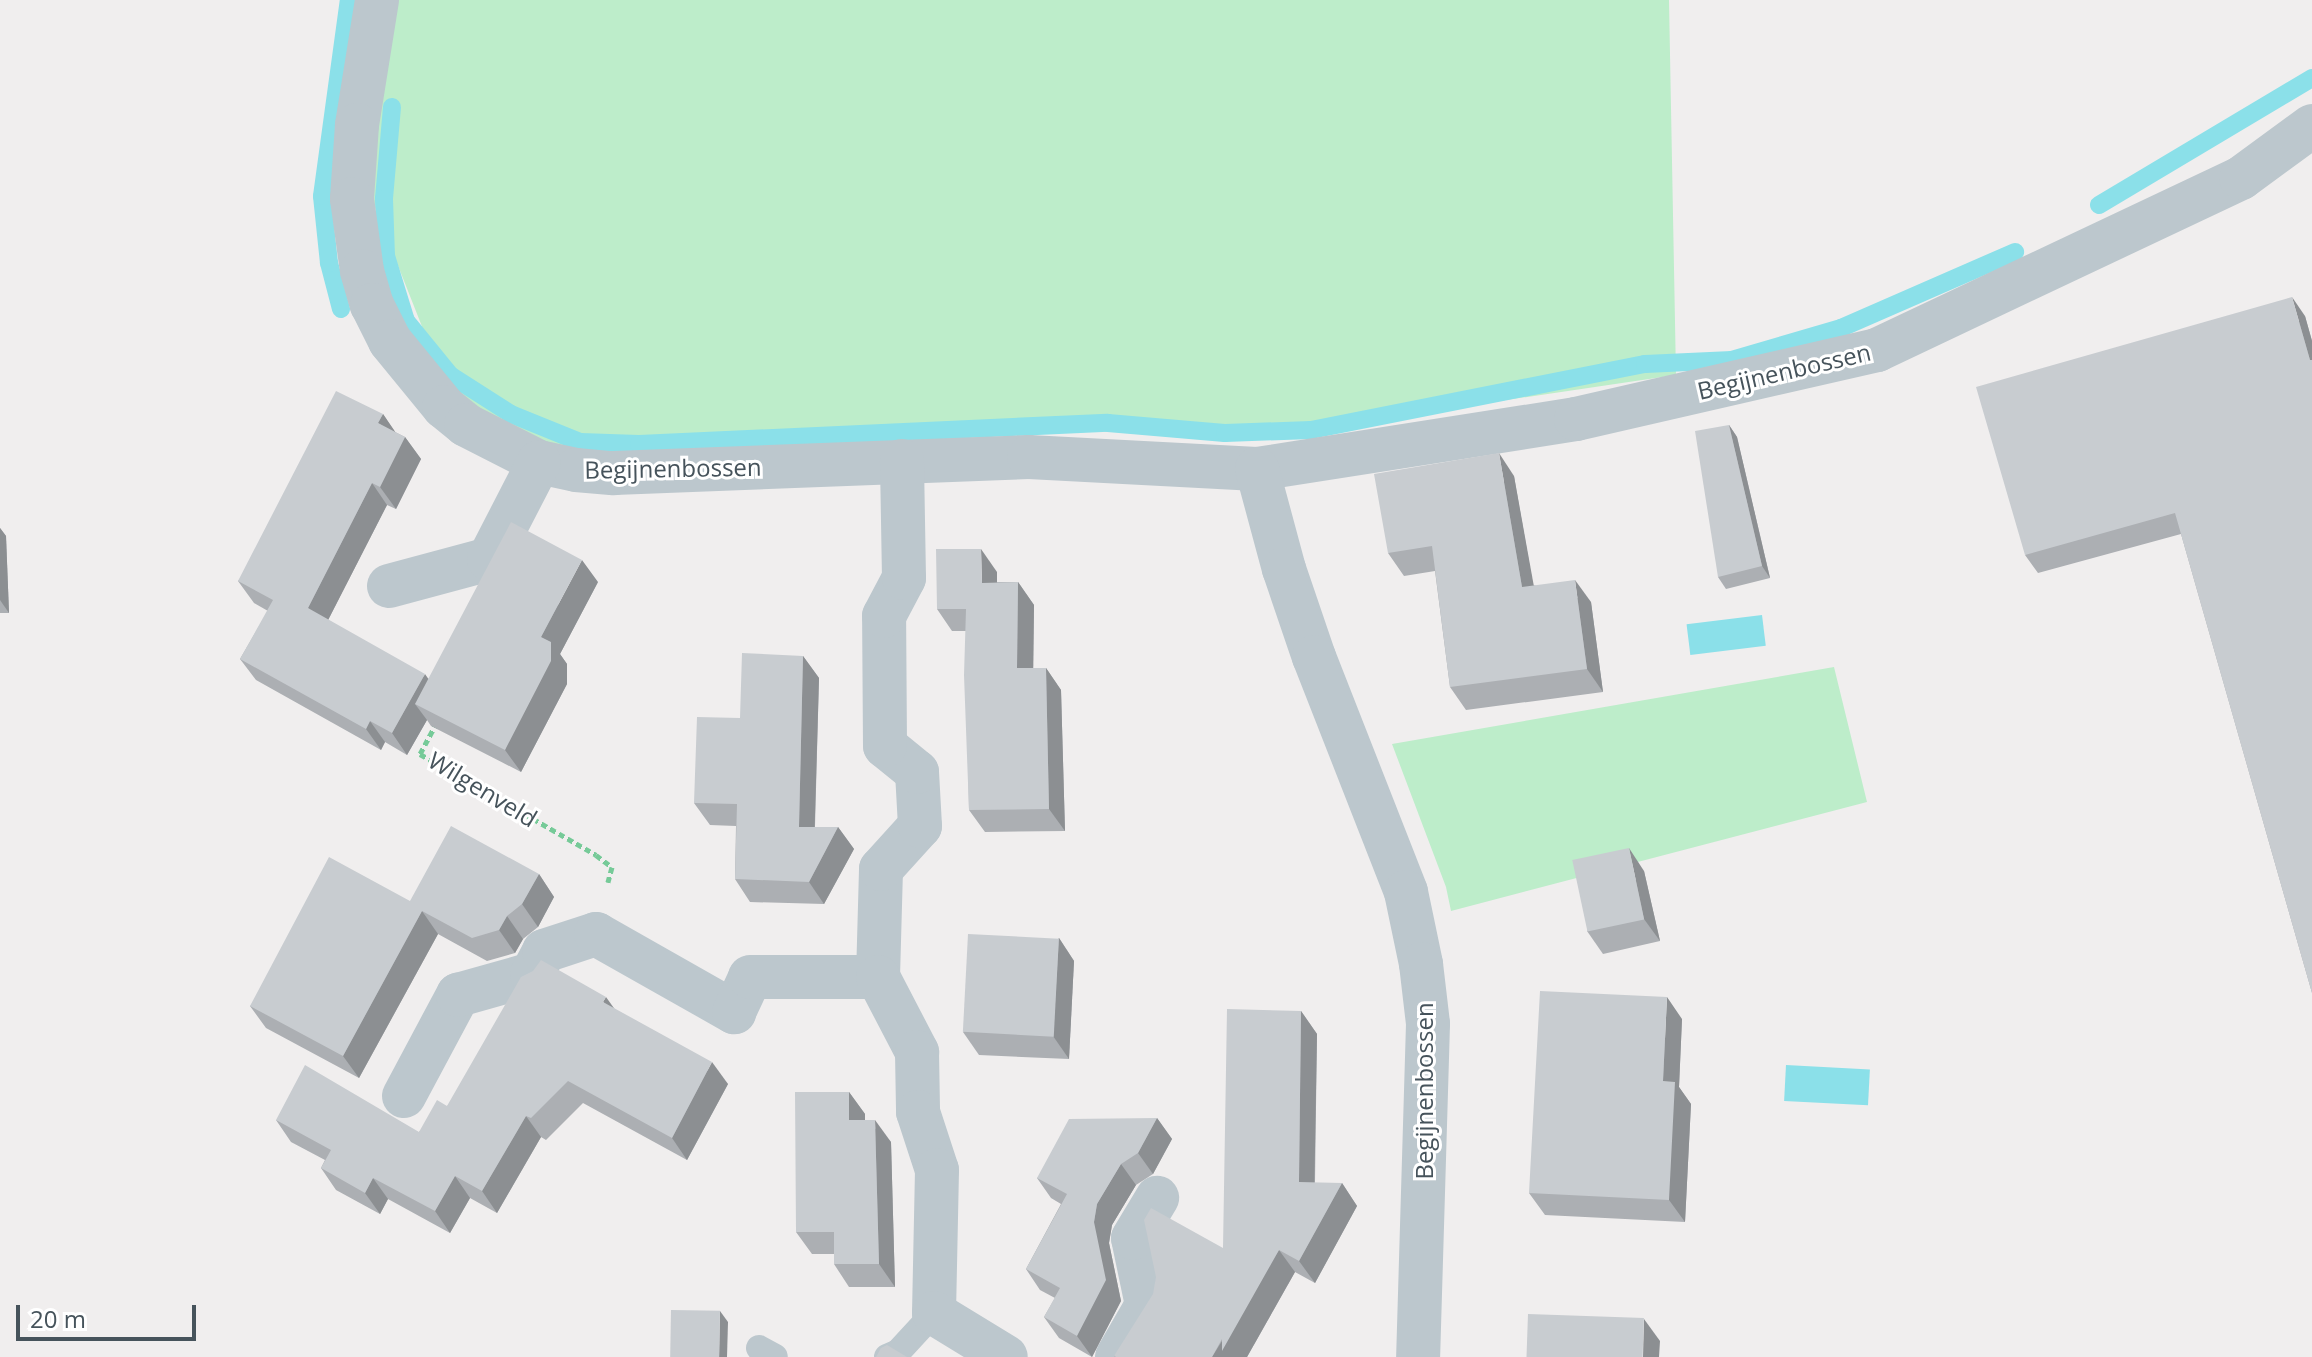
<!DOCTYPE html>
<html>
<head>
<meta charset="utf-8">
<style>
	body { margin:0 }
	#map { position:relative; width:2312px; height:1357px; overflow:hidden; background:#f0eeee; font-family:"Open Sans",sans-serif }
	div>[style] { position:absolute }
	.green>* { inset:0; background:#bdedca }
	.water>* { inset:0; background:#8be0e9; transform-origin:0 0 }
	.stream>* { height:18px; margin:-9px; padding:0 9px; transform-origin:9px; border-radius:9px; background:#8be0e9 }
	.path>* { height:5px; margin-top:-2.5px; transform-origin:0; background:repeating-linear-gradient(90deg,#76ca98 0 6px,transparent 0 10px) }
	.service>* { height:26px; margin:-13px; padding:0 13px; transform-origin:13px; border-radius:13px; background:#bcc7cd }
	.minor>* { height:44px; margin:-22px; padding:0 22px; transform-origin:22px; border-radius:22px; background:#bcc7cd }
	.wall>* { inset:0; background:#acafb3 }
	.shaded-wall>* { inset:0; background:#8c8f92 }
	.building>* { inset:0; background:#c8ccd0; transform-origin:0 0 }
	span { translate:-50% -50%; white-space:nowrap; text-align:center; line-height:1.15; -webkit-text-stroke:6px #fff; paint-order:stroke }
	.street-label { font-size:24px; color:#46535b }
	.scale { position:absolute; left:16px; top:1305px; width:180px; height:36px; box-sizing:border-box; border:4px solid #46535b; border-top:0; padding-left:10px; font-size:24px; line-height:28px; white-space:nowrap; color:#46535b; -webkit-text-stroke:6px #fff; paint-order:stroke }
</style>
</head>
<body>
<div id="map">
	<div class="green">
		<div style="clip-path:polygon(388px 0,1669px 0,1676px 375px,1269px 435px,1061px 425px,570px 456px,449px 395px,367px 187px)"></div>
		<div style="clip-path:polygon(1834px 667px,1867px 802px,1451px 911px,1446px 887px,1392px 744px)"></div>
	</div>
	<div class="water">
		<div style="left:1762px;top:615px;width:31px;height:76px;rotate:83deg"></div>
		<div style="left:1786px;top:1065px;width:84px;height:36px;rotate:3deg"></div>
	</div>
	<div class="stream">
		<div style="left:392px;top:107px;width:92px;rotate:95deg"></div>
		<div style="left:384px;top:199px;width:57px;rotate:88deg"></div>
		<div style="left:386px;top:256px;width:68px;rotate:72.9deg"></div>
		<div style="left:406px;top:321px;width:70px;rotate:50.8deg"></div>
		<div style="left:450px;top:375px;width:72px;rotate:32.6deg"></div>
		<div style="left:511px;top:414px;width:74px;rotate:22.1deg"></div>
		<div style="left:580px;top:442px;width:59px;rotate:1.9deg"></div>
		<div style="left:639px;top:444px;width:469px;rotate:-2.6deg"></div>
		<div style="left:1108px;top:423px;width:117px;rotate:4.9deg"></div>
		<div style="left:1225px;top:433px;width:86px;rotate:-2deg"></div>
		<div style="left:1311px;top:430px;width:340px;rotate:-11.2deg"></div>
		<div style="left:1645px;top:364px;width:87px;rotate:-2.6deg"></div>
		<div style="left:1732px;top:360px;width:114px;rotate:-16.4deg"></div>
		<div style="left:1841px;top:328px;width:190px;rotate:-23.6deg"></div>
		<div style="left:2099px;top:205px;width:248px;rotate:-30.8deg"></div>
		<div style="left:341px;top:309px;width:48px;rotate:-104.6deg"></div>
		<div style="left:329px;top:263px;width:67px;rotate:-96deg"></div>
		<div style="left:322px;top:196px;width:198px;rotate:-82.2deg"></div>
	</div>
	<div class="path">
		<div style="left:437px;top:722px;width:36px;rotate:118deg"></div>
		<div style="left:420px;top:754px;width:203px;rotate:29.8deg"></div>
		<div style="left:596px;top:855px;width:20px;rotate:37deg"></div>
		<div style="left:612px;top:867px;width:16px;rotate:105deg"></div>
	</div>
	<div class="service">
		<div style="left:759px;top:1348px;width:18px;rotate:29deg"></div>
		<div style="left:887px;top:1357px;width:12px;rotate:-24deg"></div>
		<div style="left:898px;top:1352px;width:53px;rotate:-47.3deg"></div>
	</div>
	<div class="minor">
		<div style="left:377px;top:0;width:127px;rotate:99.1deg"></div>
		<div style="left:357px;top:125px;width:74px;rotate:93.9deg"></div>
		<div style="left:352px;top:199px;width:73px;rotate:82.1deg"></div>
		<div style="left:362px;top:271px;width:35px;rotate:74deg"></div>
		<div style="left:372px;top:305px;width:40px;rotate:63.4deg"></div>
		<div style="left:390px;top:341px;width:85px;rotate:50.7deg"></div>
		<div style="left:444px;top:407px;width:28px;rotate:39deg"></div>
		<div style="left:466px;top:425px;width:82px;rotate:26.9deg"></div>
		<div style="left:539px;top:462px;width:38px;rotate:12deg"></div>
		<div style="left:576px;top:470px;width:38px;rotate:5deg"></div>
		<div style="left:614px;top:473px;width:415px;rotate:-2.2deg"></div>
		<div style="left:1029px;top:457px;width:228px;rotate:3deg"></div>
		<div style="left:1257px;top:469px;width:323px;rotate:-8.9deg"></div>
		<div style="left:1576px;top:419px;width:309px;rotate:-12.9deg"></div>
		<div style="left:1877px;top:350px;width:403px;rotate:-25.3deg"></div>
		<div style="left:2241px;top:178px;width:88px;rotate:-36.2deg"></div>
		<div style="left:1257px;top:469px;width:104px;rotate:74.9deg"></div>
		<div style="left:1284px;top:569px;width:93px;rotate:71.2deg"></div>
		<div style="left:1314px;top:657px;width:252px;rotate:68.6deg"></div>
		<div style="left:1406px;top:892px;width:74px;rotate:78.2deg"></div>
		<div style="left:1421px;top:964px;width:60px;rotate:83.3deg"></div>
		<div style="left:1428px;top:1024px;width:333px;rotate:91.7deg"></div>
		<div style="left:389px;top:586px;width:104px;rotate:-15.1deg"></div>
		<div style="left:489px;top:559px;width:109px;rotate:-62.7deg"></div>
		<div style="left:878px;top:977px;width:108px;rotate:-88.4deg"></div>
		<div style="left:881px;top:869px;width:58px;rotate:-47.8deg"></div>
		<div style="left:920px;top:826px;width:54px;rotate:-93.2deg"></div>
		<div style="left:917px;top:772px;width:41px;rotate:-140.9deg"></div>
		<div style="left:885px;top:746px;width:130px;rotate:-90.4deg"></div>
		<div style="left:884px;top:616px;width:43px;rotate:-62.2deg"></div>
		<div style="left:904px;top:578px;width:117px;rotate:-91deg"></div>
		<div style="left:404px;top:1096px;width:115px;rotate:-61.9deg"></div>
		<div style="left:458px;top:995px;width:77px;rotate:-15.8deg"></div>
		<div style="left:532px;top:974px;width:26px;rotate:-62deg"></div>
		<div style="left:544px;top:951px;width:55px;rotate:-18.1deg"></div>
		<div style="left:596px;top:934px;width:159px;rotate:29.5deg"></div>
		<div style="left:734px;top:1012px;width:38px;rotate:-65deg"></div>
		<div style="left:750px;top:977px;width:128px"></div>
		<div style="left:878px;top:977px;width:85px;rotate:62.5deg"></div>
		<div style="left:917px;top:1052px;width:60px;rotate:89deg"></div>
		<div style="left:918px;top:1112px;width:61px;rotate:71.9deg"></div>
		<div style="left:937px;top:1170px;width:143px;rotate:91.2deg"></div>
		<div style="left:934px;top:1313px;width:84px;rotate:31.4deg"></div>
		<div style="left:1117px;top:1357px;width:60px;rotate:-60deg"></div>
		<div style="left:1147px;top:1305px;width:68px;rotate:-101.8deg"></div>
		<div style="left:1133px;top:1238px;width:47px;rotate:-59deg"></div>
	</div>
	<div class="wall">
		<div style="clip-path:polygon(2305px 316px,2312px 341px,2312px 993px,2181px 534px,2038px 573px,2025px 555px)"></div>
		<div style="clip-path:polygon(383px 414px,395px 432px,405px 437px,421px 459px,396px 509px,387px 505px,328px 620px,428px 679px,598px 582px,560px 654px,567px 664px,567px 684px,521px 772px,431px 726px,427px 720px,407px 755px,385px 742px,381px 750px,256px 680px,240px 659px,268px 611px,254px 603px,238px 581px)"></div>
		<div style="clip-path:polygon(1729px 425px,1737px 437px,1770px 578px,1726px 589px,1718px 577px)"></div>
		<div style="clip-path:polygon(1514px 476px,1533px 585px,1591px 602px,1603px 692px,1466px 710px,1450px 687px,1435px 571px,1404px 576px,1388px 553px)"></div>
		<div style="clip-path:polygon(0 528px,6px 536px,9px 613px,0 613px)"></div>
		<div style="clip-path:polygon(997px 572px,997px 582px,1018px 582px,1034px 605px,1033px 668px,1046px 668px,1061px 690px,1065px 831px,985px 832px,969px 810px,966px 631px,952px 631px,937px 609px)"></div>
		<div style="clip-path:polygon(803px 656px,819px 678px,815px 827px,838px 827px,854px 849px,824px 904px,750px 902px,735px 879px,736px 826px,710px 825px,694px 803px,740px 718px)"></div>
		<div style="clip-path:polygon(1644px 871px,1660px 941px,1603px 954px,1587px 931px)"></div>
		<div style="clip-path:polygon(539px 874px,554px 897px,538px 927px,523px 939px,515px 953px,487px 961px,438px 934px,359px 1078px,266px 1028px,250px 1006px,410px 901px)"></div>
		<div style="clip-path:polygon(1059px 938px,1074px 961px,1069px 1059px,979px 1055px,963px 1032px)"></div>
		<div style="clip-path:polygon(614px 1009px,728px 1084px,687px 1160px,583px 1103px,546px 1140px,541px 1137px,497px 1213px,470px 1198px,450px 1233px,388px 1199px,380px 1214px,336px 1190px,321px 1168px,325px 1160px,291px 1142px,276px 1120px,419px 1132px,447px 1106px)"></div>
		<div style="clip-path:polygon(1301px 1011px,1317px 1034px,1315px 1183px,1342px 1183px,1357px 1206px,1315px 1283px,1295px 1272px,1247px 1357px,1115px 1357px,1114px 1356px,1223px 1248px)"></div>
		<div style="clip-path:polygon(1682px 1019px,1679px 1087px,1691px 1104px,1685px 1222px,1545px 1215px,1529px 1193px)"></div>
		<div style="clip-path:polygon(849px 1092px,865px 1114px,865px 1120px,891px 1142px,895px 1287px,849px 1287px,834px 1264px,834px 1254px,812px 1254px,796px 1232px)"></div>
		<div style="clip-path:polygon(1157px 1118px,1172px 1139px,1153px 1174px,1136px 1185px,1112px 1225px,1109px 1243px,1121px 1301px,1092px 1357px,1059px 1338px,1044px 1317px,1055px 1298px,1040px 1290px,1026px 1269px,1061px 1204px,1051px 1198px,1037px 1178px)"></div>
	</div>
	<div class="shaded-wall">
		<div style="clip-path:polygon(2292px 297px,2305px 316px,2312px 341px,2312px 364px,2310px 360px)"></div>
		<div style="clip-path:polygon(383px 414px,398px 436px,378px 423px)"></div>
		<div style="clip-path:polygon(1729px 425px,1737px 437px,1770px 578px,1762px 566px)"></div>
		<div style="clip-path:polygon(405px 437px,421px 459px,396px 509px,380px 487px)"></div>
		<div style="clip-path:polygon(1499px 453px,1514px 476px,1538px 609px,1522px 587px)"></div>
		<div style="clip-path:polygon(372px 483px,387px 505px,323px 630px,308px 608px)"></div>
		<div style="clip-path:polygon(0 528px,6px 536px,9px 613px,0 600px)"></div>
		<div style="clip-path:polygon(981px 549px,997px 572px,997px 605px,982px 583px)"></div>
		<div style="clip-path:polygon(582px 560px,598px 582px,560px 654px,567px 664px,567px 684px,521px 772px,505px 750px,541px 637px)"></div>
		<div style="clip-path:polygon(1575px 580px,1591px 602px,1603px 692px,1587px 669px)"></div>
		<div style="clip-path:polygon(1018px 582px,1034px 605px,1033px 690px,1017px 668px)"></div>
		<div style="clip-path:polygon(803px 656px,819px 678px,814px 849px,799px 827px)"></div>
		<div style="clip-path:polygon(1046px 668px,1061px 690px,1065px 831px,1049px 809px)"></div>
		<div style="clip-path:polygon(425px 674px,440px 696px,415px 704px,427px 720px,407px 755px,392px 733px)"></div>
		<div style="clip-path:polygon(370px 721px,385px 742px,381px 750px,366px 729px)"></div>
		<div style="clip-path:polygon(838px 827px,854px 849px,824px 904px,809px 882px)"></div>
		<div style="clip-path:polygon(1629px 848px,1644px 871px,1660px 941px,1644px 919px)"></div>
		<div style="clip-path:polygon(539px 874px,554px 897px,538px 927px,522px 904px)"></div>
		<div style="clip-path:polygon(422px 911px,438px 934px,359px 1078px,343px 1056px)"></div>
		<div style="clip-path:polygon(507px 916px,523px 939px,515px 953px,499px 930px)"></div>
		<div style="clip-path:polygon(1059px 938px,1074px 961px,1069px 1059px,1053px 1036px)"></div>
		<div style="clip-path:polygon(606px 997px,621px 1018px,603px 1002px)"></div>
		<div style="clip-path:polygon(1667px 997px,1682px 1019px,1679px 1087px,1691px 1104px,1685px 1222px,1669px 1200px,1663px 1081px)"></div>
		<div style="clip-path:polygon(1301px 1011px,1317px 1034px,1314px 1205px,1299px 1182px)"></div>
		<div style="clip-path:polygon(712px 1062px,728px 1084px,687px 1160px,672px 1138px)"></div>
		<div style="clip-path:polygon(849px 1092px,865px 1114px,865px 1142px,849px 1120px)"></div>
		<div style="clip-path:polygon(526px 1116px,541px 1137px,497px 1213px,482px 1191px)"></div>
		<div style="clip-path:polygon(1157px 1118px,1172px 1139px,1153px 1174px,1138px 1153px)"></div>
		<div style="clip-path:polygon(875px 1120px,891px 1142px,895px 1287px,879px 1264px)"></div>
		<div style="clip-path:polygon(1121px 1164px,1136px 1185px,1112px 1225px,1109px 1243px,1121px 1301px,1092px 1357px,1077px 1336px,1094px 1222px,1097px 1204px)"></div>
		<div style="clip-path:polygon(455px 1176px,470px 1198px,450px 1233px,435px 1211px)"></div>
		<div style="clip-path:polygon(373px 1178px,388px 1199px,380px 1214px,365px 1193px)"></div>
		<div style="clip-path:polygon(1342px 1183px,1357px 1206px,1315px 1283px,1299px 1261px)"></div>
		<div style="clip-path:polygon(1279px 1250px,1295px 1272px,1247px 1357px,1212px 1357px)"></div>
		<div style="clip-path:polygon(720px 1311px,728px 1322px,727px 1357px,719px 1357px)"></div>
		<div style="clip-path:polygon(1644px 1319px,1660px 1341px,1659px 1357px,1643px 1357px)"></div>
	</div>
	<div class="building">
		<div style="clip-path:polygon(2292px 297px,2310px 360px,2312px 360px,2312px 993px,2175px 513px,2025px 555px,1976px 387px)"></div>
		<div style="clip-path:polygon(336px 391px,383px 414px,378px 423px,405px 437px,380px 487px,372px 483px,308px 608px,425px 674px,392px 733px,370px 721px,366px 729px,240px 659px,273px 600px,238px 581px)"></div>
		<div style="clip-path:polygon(1729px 425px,1762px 566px,1718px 577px,1695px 431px)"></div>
		<div style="clip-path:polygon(1499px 453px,1522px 587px,1575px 580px,1587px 669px,1450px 687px,1432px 546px,1388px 553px,1374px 474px)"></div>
		<div style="clip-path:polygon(511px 522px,582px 560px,541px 637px,551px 642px,551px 661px,505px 750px,415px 704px)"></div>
		<div style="clip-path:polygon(936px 549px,981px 549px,982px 583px,1018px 582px,1017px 668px,1046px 668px,1049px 809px,969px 810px,964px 675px,966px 609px,937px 609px)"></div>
		<div style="clip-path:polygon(742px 653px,803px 656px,799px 827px,838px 827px,809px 882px,735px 879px,737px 804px,694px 803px,697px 717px,740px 718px)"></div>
		<div style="clip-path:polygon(451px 826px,539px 874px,522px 904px,507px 916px,499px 930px,472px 938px,422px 911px,343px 1056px,250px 1006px,329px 857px,410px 901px)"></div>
		<div style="left:1629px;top:848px;width:73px;height:58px;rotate:78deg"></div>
		<div style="left:968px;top:934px;width:91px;height:98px;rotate:3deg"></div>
		<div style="clip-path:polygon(541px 960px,606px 997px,603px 1002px,712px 1062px,672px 1138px,568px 1081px,531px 1118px,526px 1116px,482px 1191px,455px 1176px,435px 1211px,373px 1178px,365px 1193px,321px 1168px,331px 1150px,276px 1120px,305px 1065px,419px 1132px,437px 1100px,447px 1106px,521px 977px,533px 971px)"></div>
		<div style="clip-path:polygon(1540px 991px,1667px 997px,1663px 1081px,1675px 1082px,1669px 1200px,1529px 1193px)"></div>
		<div style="clip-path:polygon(1227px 1009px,1301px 1011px,1299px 1182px,1342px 1183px,1299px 1261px,1279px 1250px,1222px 1351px,1222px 1339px,1212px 1357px,1116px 1357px,1114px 1356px,1153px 1294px,1156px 1277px,1144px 1220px,1151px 1208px,1223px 1248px)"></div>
		<div style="clip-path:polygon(795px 1092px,849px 1092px,849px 1120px,875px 1120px,879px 1264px,834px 1264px,834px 1232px,796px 1232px)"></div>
		<div style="clip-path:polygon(1157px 1118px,1138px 1153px,1121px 1164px,1097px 1204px,1094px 1222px,1106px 1280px,1077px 1336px,1044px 1317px,1060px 1288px,1026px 1269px,1067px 1194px,1037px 1178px,1069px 1119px)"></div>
		<div style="left:671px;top:1310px;width:49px;height:47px;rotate:1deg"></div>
		<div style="left:1528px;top:1314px;width:116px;height:43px;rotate:2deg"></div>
		<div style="clip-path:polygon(887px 1345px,907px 1357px,876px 1357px,881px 1348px)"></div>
	</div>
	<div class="street-label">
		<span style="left:1784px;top:371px;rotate:-13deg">Begijnenbossen</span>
		<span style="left:673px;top:468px;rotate:-1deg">Begijnenbossen</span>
		<span style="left:483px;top:789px;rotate:31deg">Wilgenveld</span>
		<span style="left:1424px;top:1091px;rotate:-90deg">Begijnenbossen</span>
	</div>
	<div class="scale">20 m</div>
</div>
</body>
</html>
